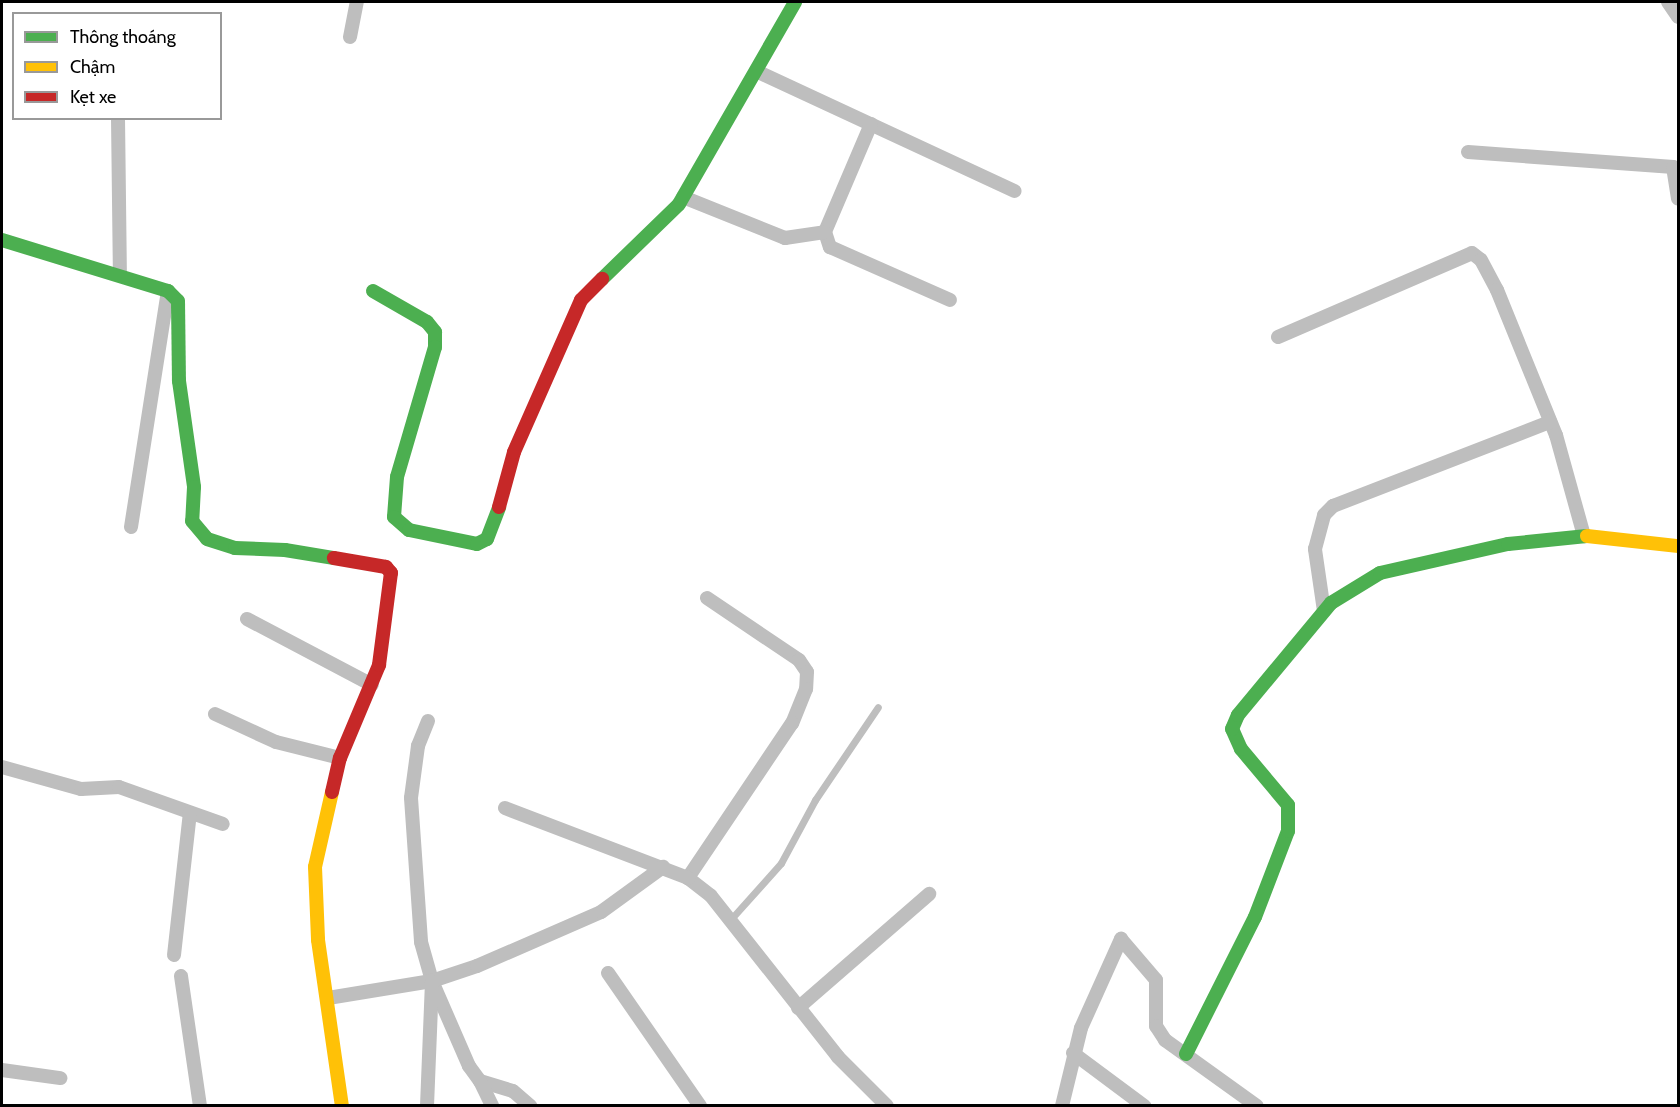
<!DOCTYPE html>
<html>
<head>
<meta charset="utf-8">
<style>
	body { margin:0 }
	#map { position:relative; width:1680px; height:1107px; overflow:hidden; background:#fff; font-family:Cabin,sans-serif }
	div>[style] { position:absolute }
	.lane>* { height:7px; margin:-3.5px; padding:0 3.5px; transform-origin:3.5px; border-radius:3.5px; background:#bebebe }
	.street>* { height:14px; margin:-7px; padding:0 7px; transform-origin:7px; border-radius:7px; background:#bebebe }
	.fast>* { height:14px; margin:-7px; padding:0 7px; transform-origin:7px; border-radius:7px; background:#4caf50 }
	.slow>* { height:14px; margin:-7px; padding:0 7px; transform-origin:7px; border-radius:7px; background:#ffc107 }
	.jam>* { height:14px; margin:-7px; padding:0 7px; transform-origin:7px; border-radius:7px; background:#c62828 }
	span { translate:-50% -50%; white-space:nowrap; text-align:center; line-height:1.15; -webkit-text-stroke:6px #fff; paint-order:stroke }
	.frame { position:absolute; inset:0; border:3px solid #000; pointer-events:none }
	.legend { position:absolute; left:12px; top:12px; width:210px; height:108px; box-sizing:border-box; background:#fff; border:2px solid #999; margin:0; padding:8px 10px; list-style:none; font-size:18px; color:#000 }
	.legend li { display:flex; align-items:center; gap:12px; height:30px }
	.legend b { width:30px; border:2px solid #999 }
</style>
</head>
<body>
<div id="map">
	<div class="lane">
		<div style="left:731px;top:919px;width:75px;rotate:-48.2deg"></div>
		<div style="left:781px;top:863px;width:72px;rotate:-61.6deg"></div>
		<div style="left:815px;top:800px;width:112px;rotate:-55.9deg"></div>
	</div>
	<div class="street">
		<div style="left:1668px;top:2px;width:18px;rotate:56deg"></div>
		<div style="left:350px;top:37px;width:36px;rotate:-79deg"></div>
		<div style="left:756px;top:71px;width:285px;rotate:24.9deg"></div>
		<div style="left:118px;top:118px;width:157px;rotate:89.3deg"></div>
		<div style="left:871px;top:124px;width:117px;rotate:113.1deg"></div>
		<div style="left:825px;top:232px;width:16px;rotate:72deg"></div>
		<div style="left:830px;top:247px;width:131px;rotate:23.8deg"></div>
		<div style="left:1468px;top:152px;width:206px;rotate:4.2deg"></div>
		<div style="left:1673px;top:167px;width:32px;rotate:81deg"></div>
		<div style="left:683px;top:197px;width:110px;rotate:21.9deg"></div>
		<div style="left:785px;top:238px;width:40px;rotate:-8.5deg"></div>
		<div style="left:1278px;top:337px;width:211px;rotate:-23.4deg"></div>
		<div style="left:1472px;top:253px;width:11px;rotate:38deg"></div>
		<div style="left:1481px;top:260px;width:34px;rotate:62deg"></div>
		<div style="left:1497px;top:290px;width:157px;rotate:67.9deg"></div>
		<div style="left:1556px;top:435px;width:105px;rotate:74.5deg"></div>
		<div style="left:131px;top:527px;width:239px;rotate:-81.1deg"></div>
		<div style="left:707px;top:598px;width:111px;rotate:34deg"></div>
		<div style="left:799px;top:660px;width:14px;rotate:56deg"></div>
		<div style="left:807px;top:672px;width:17px;rotate:93deg"></div>
		<div style="left:806px;top:689px;width:37px;rotate:112deg"></div>
		<div style="left:792px;top:723px;width:187px;rotate:123.9deg"></div>
		<div style="left:688px;top:878px;width:29px;rotate:38deg"></div>
		<div style="left:711px;top:896px;width:205px;rotate:51.7deg"></div>
		<div style="left:838px;top:1057px;width:69px;rotate:45deg"></div>
		<div style="left:1324px;top:611px;width:63px;rotate:-98.3deg"></div>
		<div style="left:1315px;top:549px;width:35px;rotate:-75deg"></div>
		<div style="left:1324px;top:515px;width:13px;rotate:-45deg"></div>
		<div style="left:1333px;top:506px;width:233px;rotate:-21.2deg"></div>
		<div style="left:247px;top:619px;width:141px;rotate:27.8deg"></div>
		<div style="left:215px;top:714px;width:67px;rotate:24.7deg"></div>
		<div style="left:276px;top:742px;width:66px;rotate:14deg"></div>
		<div style="left:428px;top:721px;width:27px;rotate:112deg"></div>
		<div style="left:418px;top:746px;width:52px;rotate:97.7deg"></div>
		<div style="left:411px;top:798px;width:144px;rotate:86deg"></div>
		<div style="left:421px;top:942px;width:41px;rotate:74.2deg"></div>
		<div style="left:432px;top:981px;width:93px;rotate:66.5deg"></div>
		<div style="left:469px;top:1066px;width:19px;rotate:54deg"></div>
		<div style="left:480px;top:1081px;width:34px;rotate:17deg"></div>
		<div style="left:513px;top:1091px;width:23px;rotate:41deg"></div>
		<div style="left:2px;top:767px;width:82px;rotate:15.6deg"></div>
		<div style="left:81px;top:789px;width:38px;rotate:-3deg"></div>
		<div style="left:119px;top:787px;width:110px;rotate:19.6deg"></div>
		<div style="left:505px;top:808px;width:196px;rotate:20.9deg"></div>
		<div style="left:174px;top:955px;width:143px;rotate:-83.6deg"></div>
		<div style="left:608px;top:973px;width:162px;rotate:55.3deg"></div>
		<div style="left:181px;top:976px;width:131px;rotate:81.7deg"></div>
		<div style="left:328px;top:998px;width:105px;rotate:-9.3deg"></div>
		<div style="left:432px;top:981px;width:47px;rotate:-18.4deg"></div>
		<div style="left:477px;top:966px;width:135px;rotate:-23.5deg"></div>
		<div style="left:601px;top:912px;width:77px;rotate:-36deg"></div>
		<div style="left:798px;top:1008px;width:174px;rotate:-41deg"></div>
		<div style="left:1073px;top:1053px;width:89px;rotate:36.7deg"></div>
		<div style="left:2px;top:1070px;width:59px;rotate:7.9deg"></div>
		<div style="left:480px;top:1081px;width:28px;rotate:64deg"></div>
		<div style="left:427px;top:1106px;width:124px;rotate:-87.7deg"></div>
		<div style="left:1062px;top:1106px;width:80px;rotate:-76.3deg"></div>
		<div style="left:1081px;top:1028px;width:98px;rotate:-65.8deg"></div>
		<div style="left:1121px;top:939px;width:54px;rotate:49.5deg"></div>
		<div style="left:1156px;top:980px;width:46px;rotate:90deg"></div>
		<div style="left:1156px;top:1026px;width:17px;rotate:57deg"></div>
		<div style="left:1165px;top:1040px;width:113px;rotate:35.7deg"></div>
	</div>
	<div class="fast">
		<div style="left:2px;top:240px;width:174px;rotate:17.1deg"></div>
		<div style="left:168px;top:291px;width:14px;rotate:45deg"></div>
		<div style="left:178px;top:301px;width:80px;rotate:89.3deg"></div>
		<div style="left:179px;top:381px;width:107px;rotate:81.9deg"></div>
		<div style="left:194px;top:487px;width:34px;rotate:93deg"></div>
		<div style="left:192px;top:521px;width:23px;rotate:50deg"></div>
		<div style="left:207px;top:539px;width:29px;rotate:18deg"></div>
		<div style="left:235px;top:548px;width:50px;rotate:2.3deg"></div>
		<div style="left:285px;top:550px;width:50px;rotate:9.3deg"></div>
		<div style="left:602px;top:279px;width:107px;rotate:-44.2deg"></div>
		<div style="left:679px;top:204px;width:233px;rotate:-60.1deg"></div>
		<div style="left:373px;top:291px;width:62px;rotate:29.9deg"></div>
		<div style="left:427px;top:322px;width:13px;rotate:51deg"></div>
		<div style="left:435px;top:332px;width:15px;rotate:90deg"></div>
		<div style="left:435px;top:347px;width:135px;rotate:106.3deg"></div>
		<div style="left:397px;top:477px;width:40px;rotate:94.3deg"></div>
		<div style="left:394px;top:517px;width:20px;rotate:41deg"></div>
		<div style="left:409px;top:530px;width:69px;rotate:11.6deg"></div>
		<div style="left:477px;top:544px;width:11px;rotate:-27deg"></div>
		<div style="left:487px;top:539px;width:34px;rotate:-69deg"></div>
		<div style="left:1186px;top:1054px;width:153px;rotate:-63.3deg"></div>
		<div style="left:1255px;top:917px;width:92px;rotate:-69deg"></div>
		<div style="left:1288px;top:831px;width:26px;rotate:-90deg"></div>
		<div style="left:1288px;top:805px;width:73px;rotate:-130deg"></div>
		<div style="left:1241px;top:749px;width:22px;rotate:-114deg"></div>
		<div style="left:1232px;top:729px;width:15px;rotate:-67deg"></div>
		<div style="left:1238px;top:715px;width:146px;rotate:-50.3deg"></div>
		<div style="left:1331px;top:603px;width:57px;rotate:-31.5deg"></div>
		<div style="left:1380px;top:573px;width:131px;rotate:-12.8deg"></div>
		<div style="left:1508px;top:544px;width:79px;rotate:-5.8deg"></div>
	</div>
	<div class="slow">
		<div style="left:1587px;top:536px;width:92px;rotate:6.3deg"></div>
		<div style="left:332px;top:792px;width:77px;rotate:102.8deg"></div>
		<div style="left:315px;top:867px;width:73px;rotate:87.6deg"></div>
		<div style="left:318px;top:940px;width:168px;rotate:81.8deg"></div>
	</div>
	<div class="jam">
		<div style="left:499px;top:507px;width:57px;rotate:-74.7deg"></div>
		<div style="left:514px;top:452px;width:166px;rotate:-66.2deg"></div>
		<div style="left:581px;top:300px;width:30px;rotate:-45deg"></div>
		<div style="left:332px;top:792px;width:35px;rotate:-77deg"></div>
		<div style="left:340px;top:758px;width:101px;rotate:-67.2deg"></div>
		<div style="left:379px;top:665px;width:93px;rotate:-82.6deg"></div>
		<div style="left:391px;top:573px;width:8px;rotate:-130deg"></div>
		<div style="left:386px;top:567px;width:53px;rotate:-170.2deg"></div>
	</div>
	<div class="frame"></div>
	<ul class="legend">
	<li><b style="height:8px;background:#4caf50"></b>Thông thoáng</li>
	<li><b style="height:8px;background:#ffc107"></b>Chậm</li>
	<li><b style="height:8px;background:#c62828"></b>Kẹt xe</li>
	</ul>
</div>
</body>
</html>
